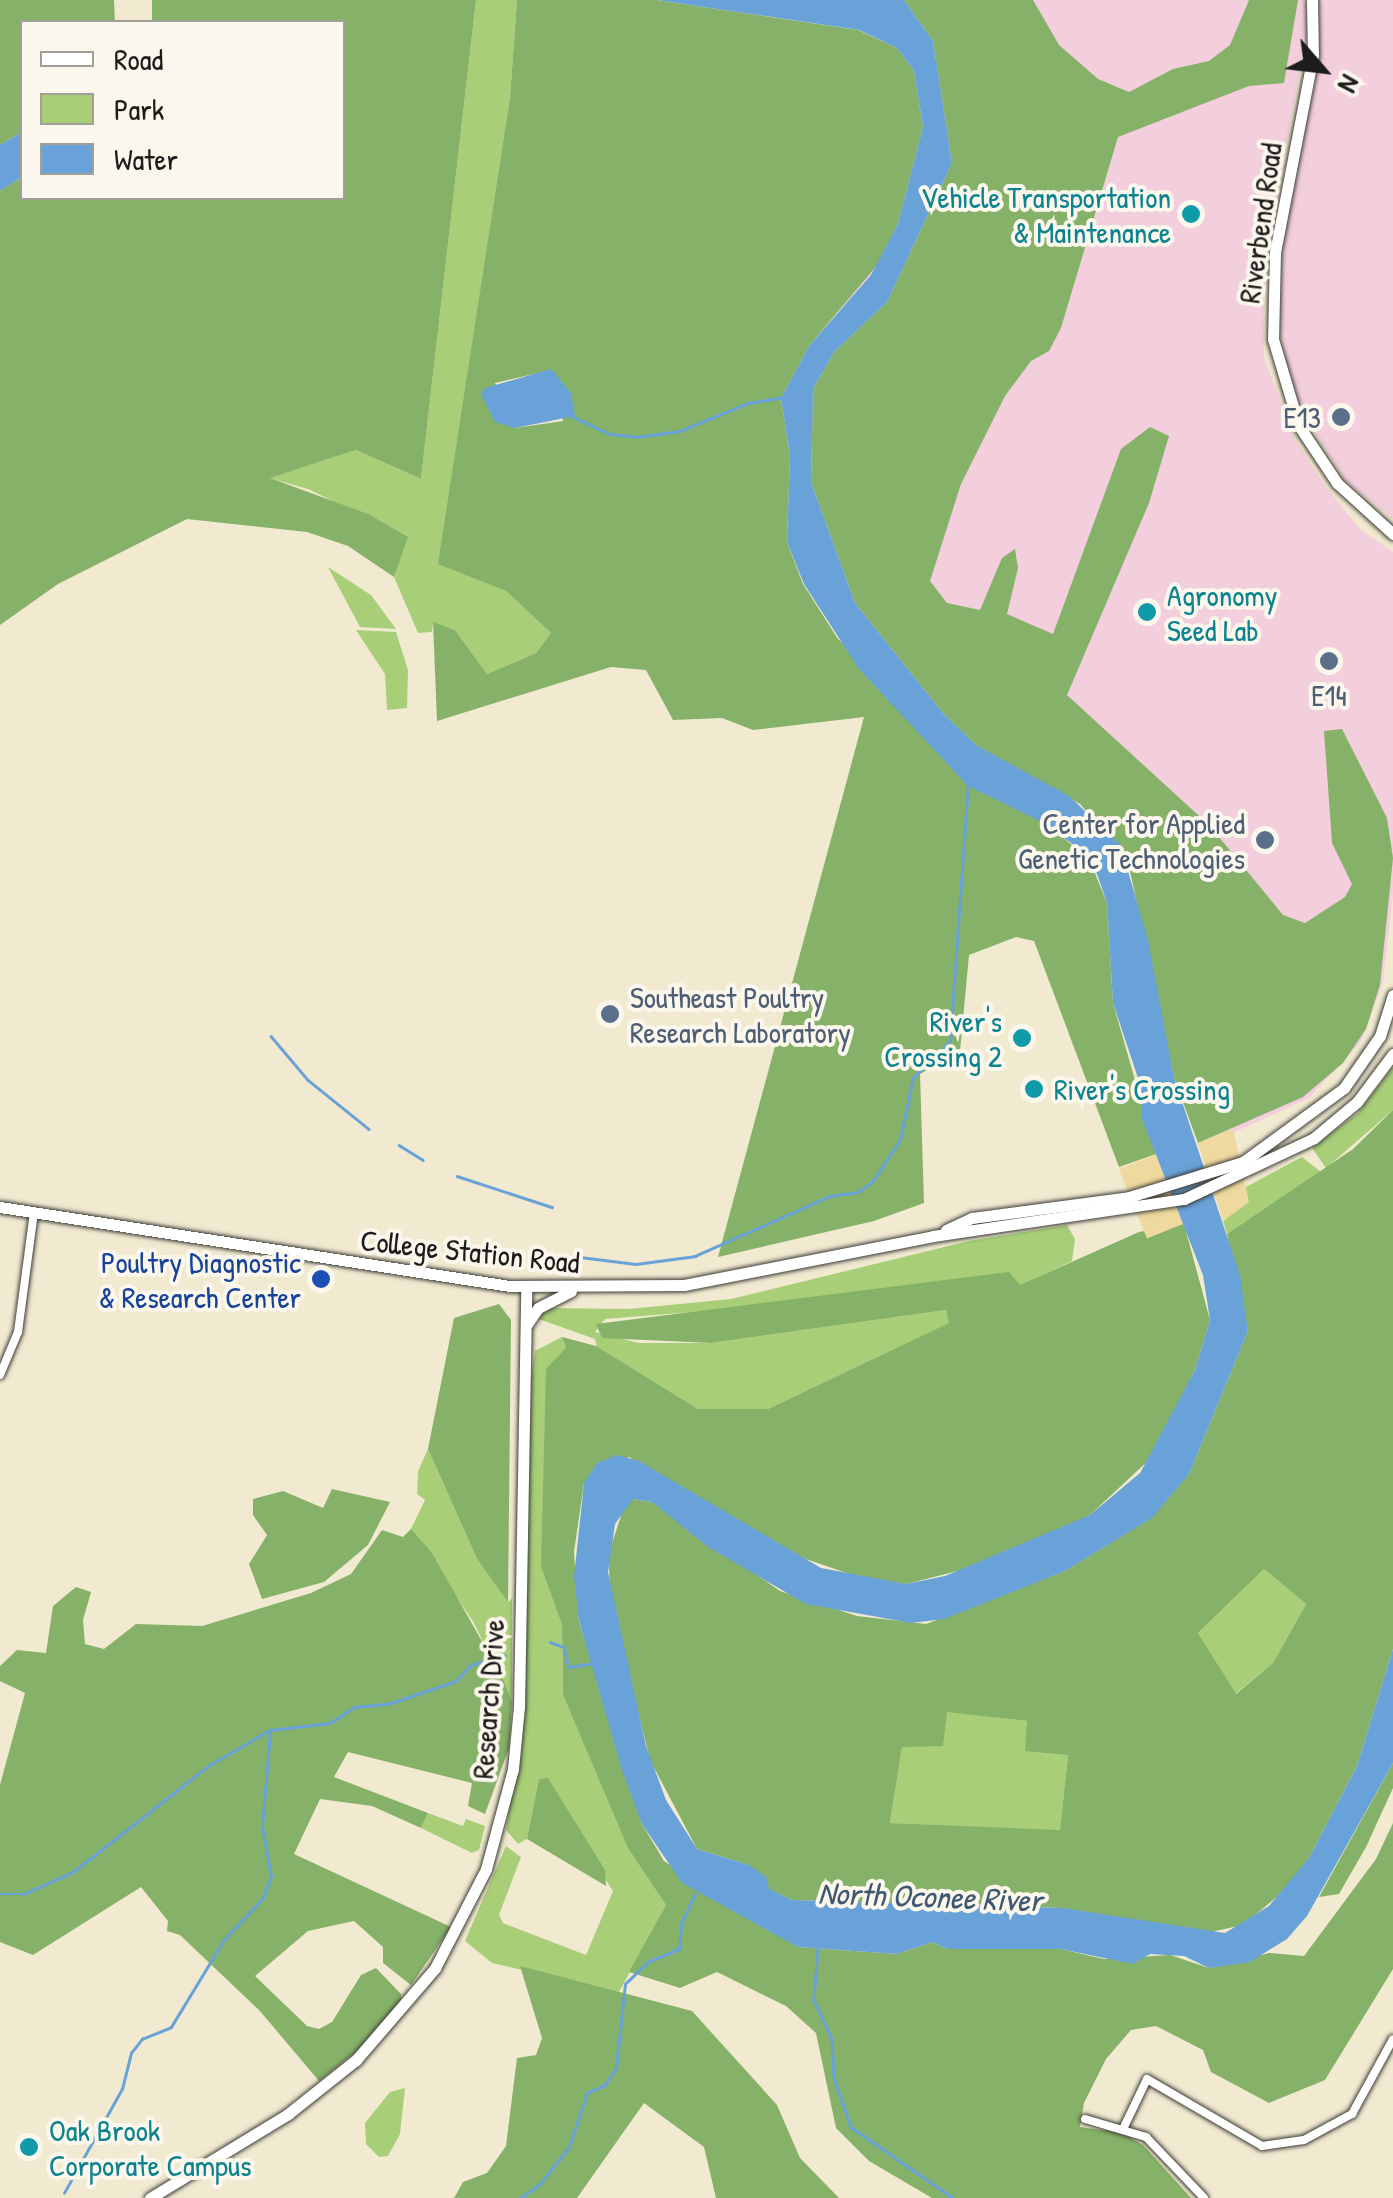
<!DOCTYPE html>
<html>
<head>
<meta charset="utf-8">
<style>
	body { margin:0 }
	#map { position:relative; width:1393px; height:2198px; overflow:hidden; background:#f1ead1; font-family:"Patrick Hand",sans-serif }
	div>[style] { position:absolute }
	.built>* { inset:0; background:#f3cfde }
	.green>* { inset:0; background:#a8ce78 }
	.forest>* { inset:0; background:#86b168 }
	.sand>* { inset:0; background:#eeda9e; transform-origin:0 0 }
	.water>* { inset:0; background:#69a2d8 }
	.stream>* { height:2.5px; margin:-1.25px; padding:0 1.25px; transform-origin:1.25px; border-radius:1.25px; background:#69a2d8 }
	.roads { filter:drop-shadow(0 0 2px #3c3b37) drop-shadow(0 0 2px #3c3b37) }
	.street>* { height:8px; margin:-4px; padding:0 4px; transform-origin:4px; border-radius:4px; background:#fff }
	.secondary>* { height:11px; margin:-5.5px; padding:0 5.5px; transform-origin:5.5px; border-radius:5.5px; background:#fff }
	.dots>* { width:28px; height:28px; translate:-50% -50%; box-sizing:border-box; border:5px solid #fbf7ec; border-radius:50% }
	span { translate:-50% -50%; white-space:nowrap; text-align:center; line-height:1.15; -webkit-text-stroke:8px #fbf7ec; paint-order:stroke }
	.culture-label { font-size:30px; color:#0d838f }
	.right { translate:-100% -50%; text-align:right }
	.left { translate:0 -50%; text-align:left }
	.street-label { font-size:30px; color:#1c1c1c }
	.service-label { font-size:30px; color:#4e5e75 }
	.transit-label { font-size:30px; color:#164399 }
	.water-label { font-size:32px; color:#3f5871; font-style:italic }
	.legend { position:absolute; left:20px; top:20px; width:325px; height:180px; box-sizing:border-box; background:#fbf7ec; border:2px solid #a29f99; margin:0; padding:12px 18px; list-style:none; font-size:30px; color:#1c1c1c }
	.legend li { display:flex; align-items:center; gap:20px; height:50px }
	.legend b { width:50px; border:2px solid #a29f99 }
	.north { position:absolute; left:1273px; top:20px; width:100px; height:100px; -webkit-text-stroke:8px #fbf7ec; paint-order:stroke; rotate:118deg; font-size:28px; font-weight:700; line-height:40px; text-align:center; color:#1c1c1c }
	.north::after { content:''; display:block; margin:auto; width:35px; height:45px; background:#1c1c1c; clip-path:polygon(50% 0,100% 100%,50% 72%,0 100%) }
</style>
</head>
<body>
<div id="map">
	<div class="built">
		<div style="clip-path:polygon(904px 0,1305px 0,1307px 33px,1264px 263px,1264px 357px,1295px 440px,1326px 487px,1359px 528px,1393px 552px,1393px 894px,1383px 982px,1361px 1042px,1309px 1098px,1235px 1132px,1197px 1140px,1127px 857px,808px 449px,808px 421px,928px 29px)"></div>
		<div style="clip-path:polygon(1319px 0,1393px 0,1393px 519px,1345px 480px,1297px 403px,1276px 315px,1284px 232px,1319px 62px)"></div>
	</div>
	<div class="green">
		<div style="clip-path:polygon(476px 0,517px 0,510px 97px,439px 563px,506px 591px,551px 633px,536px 653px,487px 674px,455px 630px,433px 623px,432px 632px,418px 633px,394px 577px,407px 537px,308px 489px,269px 478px,356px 450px,421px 479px)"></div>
		<div style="clip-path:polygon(328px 567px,371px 595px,396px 629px,360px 627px)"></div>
		<div style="clip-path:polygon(356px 630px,396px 632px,408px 670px,407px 708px,387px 710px,385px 674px)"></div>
		<div style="clip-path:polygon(1393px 1067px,1393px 1110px,1326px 1168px,1312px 1148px,1358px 1113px)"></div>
		<div style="clip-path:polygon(1302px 1157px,1321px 1172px,1227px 1234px,1223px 1221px,1248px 1202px,1244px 1188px)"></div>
		<div style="clip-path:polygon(1067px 1225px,1075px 1239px,1072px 1261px,1020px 1286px,605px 1319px,595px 1332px,639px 1343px,711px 1343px,946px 1310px,950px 1323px,768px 1409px,698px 1409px,597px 1347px,595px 1339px,536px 1318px,546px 1308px,629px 1309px,731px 1299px,969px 1241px)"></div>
		<div style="clip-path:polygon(562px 1337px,566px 1348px,541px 1567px,562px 1625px,563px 1695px,628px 1847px,666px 1905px,619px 1992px,492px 1963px,465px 1941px,506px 1846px,521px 1857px,499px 1915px,503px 1923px,586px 1955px,613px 1891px,539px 1780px,527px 1839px,518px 1844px,506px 1830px,525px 1714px,529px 1394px,535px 1351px)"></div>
		<div style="clip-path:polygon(428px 1449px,477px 1559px,509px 1602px,512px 1598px,512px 1702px,474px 1623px,411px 1529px,425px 1500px,417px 1494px,418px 1471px)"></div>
		<div style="clip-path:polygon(1264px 1569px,1306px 1604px,1273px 1663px,1235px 1694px,1198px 1633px)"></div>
		<div style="clip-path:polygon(946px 1711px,1027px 1721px,1068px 1755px,1060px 1831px,890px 1823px,902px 1747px)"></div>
		<div style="clip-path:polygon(428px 1813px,463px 1826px,466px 1819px,485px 1826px,479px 1850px,472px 1853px,421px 1828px)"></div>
		<div style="clip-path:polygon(405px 2088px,400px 2134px,388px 2156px,379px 2157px,366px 2144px,365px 2123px,390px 2092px)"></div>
	</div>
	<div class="forest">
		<div style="clip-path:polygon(0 0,114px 0,115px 22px,22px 22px,22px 132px,0 145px)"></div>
		<div style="clip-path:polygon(152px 0,476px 0,421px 479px,356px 450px,270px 478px,368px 514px,408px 537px,394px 577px,348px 546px,307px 532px,187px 519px,58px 584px,0 625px,0 191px,22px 177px,22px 198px,342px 198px,342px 22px,152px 22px)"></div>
		<div style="clip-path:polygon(evenodd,517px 0,657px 0,858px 30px,897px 48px,914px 71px,923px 127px,898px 224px,879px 263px,809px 346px,781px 398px,790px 456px,787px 542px,803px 584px,838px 639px,1090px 861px,1107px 903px,1113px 1003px,1156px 1154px,1119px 1167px,1034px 941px,1016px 937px,969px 955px,960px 1051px,920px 1074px,924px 1203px,874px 1221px,718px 1257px,864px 717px,753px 730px,722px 718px,673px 720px,646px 670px,611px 667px,437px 721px,433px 622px,455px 630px,487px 674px,536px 653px,551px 633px,506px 591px,438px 564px,510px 97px,517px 0,551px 370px,563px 421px,515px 428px,495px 383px,551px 370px)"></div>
		<div style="clip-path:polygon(904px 0,1033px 0,1059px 45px,1098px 79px,1129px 92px,1173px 69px,1209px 61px,1230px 45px,1249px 0,1298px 0,1284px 83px,1249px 86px,1118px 137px,1061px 328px,1049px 351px,1031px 361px,1005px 396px,961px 484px,930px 581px,947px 603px,980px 610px,1002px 558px,1015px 549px,1018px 568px,1007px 614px,1053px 634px,1121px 449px,1150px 427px,1169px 436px,1149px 503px,1067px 695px,1209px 825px,1283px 915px,1305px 923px,1345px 897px,1352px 884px,1332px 843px,1324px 731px,1342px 729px,1387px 818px,1393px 858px,1380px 985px,1366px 1029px,1343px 1063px,1303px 1097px,1198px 1143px,1174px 1078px,1127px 857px,1080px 804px,976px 745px,943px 713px,855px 603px,811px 482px,813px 389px,834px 352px,887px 302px,952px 163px,933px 41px)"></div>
		<div style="clip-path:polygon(evenodd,1393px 1110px,1393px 1649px,1357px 1766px,1309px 1858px,1284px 1891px,1243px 1925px,1206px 1933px,1063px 1908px,792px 1900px,768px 1889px,749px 1865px,697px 1849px,650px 1760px,611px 1600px,608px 1555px,625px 1504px,633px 1499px,652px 1502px,780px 1591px,857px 1616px,926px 1624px,1065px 1571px,1143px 1523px,1189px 1474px,1248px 1331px,1227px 1234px,1353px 1149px,1393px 1110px,1264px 1569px,1306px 1604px,1273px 1663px,1236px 1694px,1198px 1633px,1264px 1569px,1393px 1110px,947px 1712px,1027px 1721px,1025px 1751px,1068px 1755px,1060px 1830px,890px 1823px,902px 1747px,943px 1746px,947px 1712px)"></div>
		<div style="clip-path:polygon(1184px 1224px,1210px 1320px,1195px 1370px,1151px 1458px,1090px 1515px,985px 1564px,906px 1584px,873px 1582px,794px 1555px,629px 1457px,584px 1483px,574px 1552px,579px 1622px,642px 1824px,664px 1861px,798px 1947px,897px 1954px,933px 1942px,947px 1949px,1061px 1949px,1104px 1959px,1170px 1955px,1209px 1968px,1269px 1953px,1304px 1956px,1376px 1859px,1393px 1823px,1393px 1969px,1325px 2080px,1269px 2103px,1211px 2072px,1203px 2050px,1156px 2026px,1131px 2030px,1106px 2059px,1084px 2103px,1080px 2127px,1122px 2133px,1143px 2145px,1191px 2198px,932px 2198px,869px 2161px,836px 2128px,816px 2033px,786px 2006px,717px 1972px,680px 1988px,629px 1972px,666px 1905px,628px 1848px,563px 1695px,562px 1625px,541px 1567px,546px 1369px,566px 1348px,562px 1337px,596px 1346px,698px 1409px,768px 1409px,949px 1323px,946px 1310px,711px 1343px,602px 1338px,596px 1324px,1009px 1272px,1020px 1285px,1139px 1232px)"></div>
		<div style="clip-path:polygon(499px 1304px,511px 1320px,508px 1602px,477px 1559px,428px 1449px,454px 1318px)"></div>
		<div style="clip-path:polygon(332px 1489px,390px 1502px,368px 1545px,324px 1582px,262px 1599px,249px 1564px,267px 1535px,253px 1515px,253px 1499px,283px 1491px,323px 1508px)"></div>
		<div style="clip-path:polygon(411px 1529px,432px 1553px,501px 1675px,512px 1702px,509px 1748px,485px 1814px,468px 1806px,472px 1783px,348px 1752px,334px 1777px,428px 1813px,421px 1828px,372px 1806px,320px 1799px,294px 1854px,451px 1927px,411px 1985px,383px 1963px,383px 1947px,354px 1921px,308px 1931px,255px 1976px,307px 2026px,319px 2029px,332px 2022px,361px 1975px,376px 1968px,401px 1994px,401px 2002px,362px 2047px,319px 2081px,260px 2011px,180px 1935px,167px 1931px,168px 1921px,141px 1887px,33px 1955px,0 1942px,0 1785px,25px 1693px,0 1681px,0 1666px,17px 1650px,46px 1653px,53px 1606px,76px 1587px,91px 1592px,83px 1620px,85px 1644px,104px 1649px,136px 1624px,202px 1626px,311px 1593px,351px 1574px,382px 1530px,403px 1537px)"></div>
		<div style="clip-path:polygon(1393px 1763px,1393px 1788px,1366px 1847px,1339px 1894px,1319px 1897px)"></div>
		<div style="clip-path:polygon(548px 1778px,605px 1870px,606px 1886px,527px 1839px,539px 1779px)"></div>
		<div style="clip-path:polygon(520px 1966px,692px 2011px,777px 2105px,800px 2158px,839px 2198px,716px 2198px,704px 2147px,644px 2103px,577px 2198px,454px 2198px,463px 2182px,487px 2173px,506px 2146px,517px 2058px,536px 2055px,542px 2038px)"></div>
	</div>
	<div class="sand">
		<div style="clip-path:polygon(1233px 1129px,1249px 1202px,1223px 1221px,1198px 1143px)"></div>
		<div style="left:1156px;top:1154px;width:75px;height:40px;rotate:68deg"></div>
	</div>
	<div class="water">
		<div style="clip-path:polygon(657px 0,904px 0,933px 41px,952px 163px,887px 302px,834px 352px,813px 389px,811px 482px,855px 603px,943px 713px,976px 745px,1069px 796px,1120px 844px,1148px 940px,1174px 1078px,1240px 1275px,1248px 1331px,1189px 1474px,1152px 1518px,1065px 1571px,944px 1619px,911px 1623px,806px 1604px,708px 1547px,652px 1502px,633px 1499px,615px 1524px,608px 1572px,646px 1746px,666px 1800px,697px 1849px,749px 1865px,766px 1877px,769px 1889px,792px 1900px,1063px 1908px,1225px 1933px,1269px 1906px,1309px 1858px,1357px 1766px,1393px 1649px,1393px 1763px,1307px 1916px,1287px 1939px,1250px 1962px,1209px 1968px,1184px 1956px,1150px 1954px,1133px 1964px,1061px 1949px,947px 1949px,933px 1942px,897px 1954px,798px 1947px,682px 1883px,642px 1824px,622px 1770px,579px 1621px,574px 1577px,584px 1483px,597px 1463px,617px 1455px,639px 1461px,821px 1568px,906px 1584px,945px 1576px,1090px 1515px,1140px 1473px,1195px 1370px,1210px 1320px,1203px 1275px,1142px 1119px,1140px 1084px,1113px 1003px,1107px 903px,1097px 874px,1080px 850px,1046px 824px,968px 786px,859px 669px,804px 584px,787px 542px,790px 456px,781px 398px,809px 346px,871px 275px,898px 224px,923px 127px,914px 71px,897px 48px,859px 30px)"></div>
		<div style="clip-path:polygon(22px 132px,22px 177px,0 191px,0 145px)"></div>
		<div style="clip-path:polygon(551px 369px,571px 393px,575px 416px,515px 428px,495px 422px,481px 394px,485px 388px)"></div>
	</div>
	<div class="stream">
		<div style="left:573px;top:417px;width:41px;rotate:24.7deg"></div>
		<div style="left:610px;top:434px;width:27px;rotate:6deg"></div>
		<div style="left:637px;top:437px;width:43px;rotate:-7.9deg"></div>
		<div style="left:680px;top:431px;width:74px;rotate:-22.4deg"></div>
		<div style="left:748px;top:403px;width:33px;rotate:-9deg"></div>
		<div style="left:271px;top:1036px;width:57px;rotate:49.9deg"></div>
		<div style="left:308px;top:1080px;width:78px;rotate:38.8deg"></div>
		<div style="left:399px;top:1145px;width:28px;rotate:32deg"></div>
		<div style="left:457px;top:1176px;width:100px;rotate:18.1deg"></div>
		<div style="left:572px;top:1256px;width:64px;rotate:7.1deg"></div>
		<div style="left:636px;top:1264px;width:60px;rotate:-7.7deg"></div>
		<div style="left:695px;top:1256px;width:148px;rotate:-24deg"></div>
		<div style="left:830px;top:1196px;width:28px;rotate:-8deg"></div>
		<div style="left:858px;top:1192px;width:19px;rotate:-36deg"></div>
		<div style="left:873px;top:1181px;width:49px;rotate:-56.6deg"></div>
		<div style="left:900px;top:1140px;width:63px;rotate:-78.2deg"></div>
		<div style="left:913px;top:1078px;width:52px;rotate:-45deg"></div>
		<div style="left:950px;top:1041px;width:257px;rotate:-86deg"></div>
		<div style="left:550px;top:1642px;width:15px;rotate:20deg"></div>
		<div style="left:564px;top:1647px;width:21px;rotate:76deg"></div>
		<div style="left:569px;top:1667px;width:25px;rotate:-9deg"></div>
		<div style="left:0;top:1894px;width:24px"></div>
		<div style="left:24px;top:1894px;width:54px;rotate:-24.2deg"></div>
		<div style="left:73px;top:1872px;width:172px;rotate:-38.1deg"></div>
		<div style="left:208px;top:1766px;width:72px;rotate:-30.1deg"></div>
		<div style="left:270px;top:1730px;width:60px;rotate:-6.7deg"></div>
		<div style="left:330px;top:1723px;width:30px;rotate:-33deg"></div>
		<div style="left:355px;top:1707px;width:36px;rotate:-6deg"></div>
		<div style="left:391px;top:1703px;width:69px;rotate:-18.7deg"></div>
		<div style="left:456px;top:1681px;width:22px;rotate:-47deg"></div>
		<div style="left:471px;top:1665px;width:35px;rotate:-16deg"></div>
		<div style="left:818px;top:1948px;width:52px;rotate:94.4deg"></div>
		<div style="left:814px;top:2000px;width:43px;rotate:65.2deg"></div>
		<div style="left:832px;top:2039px;width:38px;rotate:87deg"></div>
		<div style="left:834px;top:2077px;width:53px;rotate:71.2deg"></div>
		<div style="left:851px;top:2127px;width:124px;rotate:34.8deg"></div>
		<div style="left:64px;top:2193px;width:119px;rotate:-60.9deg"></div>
		<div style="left:122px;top:2089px;width:37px;rotate:-76deg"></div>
		<div style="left:131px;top:2053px;width:18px;rotate:-52deg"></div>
		<div style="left:142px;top:2039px;width:31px;rotate:-22deg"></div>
		<div style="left:171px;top:2027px;width:102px;rotate:-58.7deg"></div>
		<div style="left:224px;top:1940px;width:57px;rotate:-47.1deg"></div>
		<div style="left:263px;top:1898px;width:22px;rotate:-69deg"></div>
		<div style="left:271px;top:1877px;width:52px;rotate:-100deg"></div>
		<div style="left:262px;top:1826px;width:94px;rotate:-85.1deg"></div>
		<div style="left:520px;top:2198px;width:24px;rotate:-35deg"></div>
		<div style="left:540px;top:2184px;width:47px;rotate:-51.9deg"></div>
		<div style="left:569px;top:2147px;width:57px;rotate:-71.6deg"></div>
		<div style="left:587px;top:2093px;width:20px;rotate:-24deg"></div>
		<div style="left:605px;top:2085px;width:20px;rotate:-57deg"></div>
		<div style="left:616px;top:2068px;width:84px;rotate:-83.9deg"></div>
		<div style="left:625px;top:1984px;width:32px;rotate:-44deg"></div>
		<div style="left:648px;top:1962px;width:34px;rotate:-23deg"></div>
		<div style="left:679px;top:1949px;width:25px;rotate:-85deg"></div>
		<div style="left:681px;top:1924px;width:33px;rotate:-65deg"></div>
	</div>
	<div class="roads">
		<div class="street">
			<div style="left:0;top:1375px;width:47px;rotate:-67.3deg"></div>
			<div style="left:18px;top:1332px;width:121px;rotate:-82.4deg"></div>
			<div style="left:1085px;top:2119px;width:64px;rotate:16.4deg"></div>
			<div style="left:1146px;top:2137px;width:84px;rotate:46.4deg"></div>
			<div style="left:1124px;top:2127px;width:53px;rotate:-64.4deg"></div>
			<div style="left:1147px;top:2079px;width:133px;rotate:30.2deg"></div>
			<div style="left:1262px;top:2146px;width:42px;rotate:-8.1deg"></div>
			<div style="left:1304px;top:2140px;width:55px;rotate:-28.4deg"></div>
			<div style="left:1352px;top:2114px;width:85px;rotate:-61.3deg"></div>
		</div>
		<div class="secondary">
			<div style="left:1312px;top:0;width:55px;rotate:89deg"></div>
			<div style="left:1313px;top:55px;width:202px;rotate:100.9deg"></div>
			<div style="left:1275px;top:253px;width:86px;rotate:91.3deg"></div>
			<div style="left:1273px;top:339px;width:91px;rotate:73.4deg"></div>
			<div style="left:1299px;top:426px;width:69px;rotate:56.3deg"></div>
			<div style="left:1337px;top:483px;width:76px;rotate:42.3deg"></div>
			<div style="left:0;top:1207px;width:516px;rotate:8.81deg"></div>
			<div style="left:510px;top:1286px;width:174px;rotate:-0.3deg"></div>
			<div style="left:684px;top:1285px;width:254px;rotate:-11.1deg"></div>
			<div style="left:933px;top:1236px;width:254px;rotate:-8.4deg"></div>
			<div style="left:1184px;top:1199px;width:144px;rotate:-25.1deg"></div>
			<div style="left:1314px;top:1138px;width:56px;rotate:-39.9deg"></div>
			<div style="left:1357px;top:1102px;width:60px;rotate:-53.1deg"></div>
			<div style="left:946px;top:1230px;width:29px;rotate:-25deg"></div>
			<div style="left:972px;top:1218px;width:158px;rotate:-7.6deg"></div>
			<div style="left:1129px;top:1197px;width:119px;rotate:-17.1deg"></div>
			<div style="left:1243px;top:1162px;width:125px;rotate:-36.2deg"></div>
			<div style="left:1344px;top:1088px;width:63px;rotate:-55.3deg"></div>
			<div style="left:1380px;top:1036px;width:43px;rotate:-72.4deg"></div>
			<div style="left:527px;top:1324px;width:19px;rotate:-55deg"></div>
			<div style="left:538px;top:1308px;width:37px;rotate:-27deg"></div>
			<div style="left:150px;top:2198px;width:162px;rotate:-31.3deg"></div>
			<div style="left:288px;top:2114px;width:87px;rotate:-38.5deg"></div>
			<div style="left:356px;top:2060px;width:121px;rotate:-49.3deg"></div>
			<div style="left:435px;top:1968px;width:111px;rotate:-62.7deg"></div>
			<div style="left:486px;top:1869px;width:104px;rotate:-74.9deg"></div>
			<div style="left:513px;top:1769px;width:62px;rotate:-84.5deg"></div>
			<div style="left:519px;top:1707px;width:420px;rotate:-89deg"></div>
		</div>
	</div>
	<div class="dots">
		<div style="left:1191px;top:214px;background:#0f9aa8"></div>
		<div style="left:1341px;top:417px;background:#5c6f8a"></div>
		<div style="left:1147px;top:612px;background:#0f9aa8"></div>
		<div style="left:1329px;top:661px;background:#5c6f8a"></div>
		<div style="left:1265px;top:840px;background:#5c6f8a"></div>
		<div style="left:610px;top:1014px;background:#5c6f8a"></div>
		<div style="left:1022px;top:1038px;background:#0f9aa8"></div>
		<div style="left:1034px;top:1089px;background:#0f9aa8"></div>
		<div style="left:321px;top:1279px;background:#1a4fb4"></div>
		<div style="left:29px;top:2147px;background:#0f9aa8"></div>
	</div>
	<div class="culture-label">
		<span class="right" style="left:1171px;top:214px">Vehicle Transportation<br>&amp; Maintenance</span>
		<span class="left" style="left:1167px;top:612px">Agronomy<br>Seed Lab</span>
		<span class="right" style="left:1002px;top:1038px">River's<br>Crossing 2</span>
		<span class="left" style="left:1054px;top:1089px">River's Crossing</span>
		<span class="left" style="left:49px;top:2147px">Oak Brook<br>Corporate Campus</span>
	</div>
	<div class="street-label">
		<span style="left:1260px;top:223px;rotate:-82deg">Riverbend Road</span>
		<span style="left:470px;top:1251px;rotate:6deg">College Station Road</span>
		<span style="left:488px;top:1699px;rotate:-86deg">Research Drive</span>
	</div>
	<div class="service-label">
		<span class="right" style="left:1321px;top:417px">E13</span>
		<span style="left:1329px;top:695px">E14</span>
		<span class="right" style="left:1245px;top:840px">Center for Applied<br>Genetic Technologies</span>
		<span class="left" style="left:630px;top:1014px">Southeast Poultry<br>Research Laboratory</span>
	</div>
	<div class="transit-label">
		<span class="right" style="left:301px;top:1279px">Poultry Diagnostic<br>&amp; Research Center</span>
	</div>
	<div class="water-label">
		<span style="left:930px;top:1897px;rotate:2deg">North Oconee River</span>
	</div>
	<ul class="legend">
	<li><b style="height:12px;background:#fff"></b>Road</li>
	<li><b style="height:28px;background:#a8ce78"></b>Park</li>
	<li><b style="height:28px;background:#69a2d8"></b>Water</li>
	</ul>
	<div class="north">N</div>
</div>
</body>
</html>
